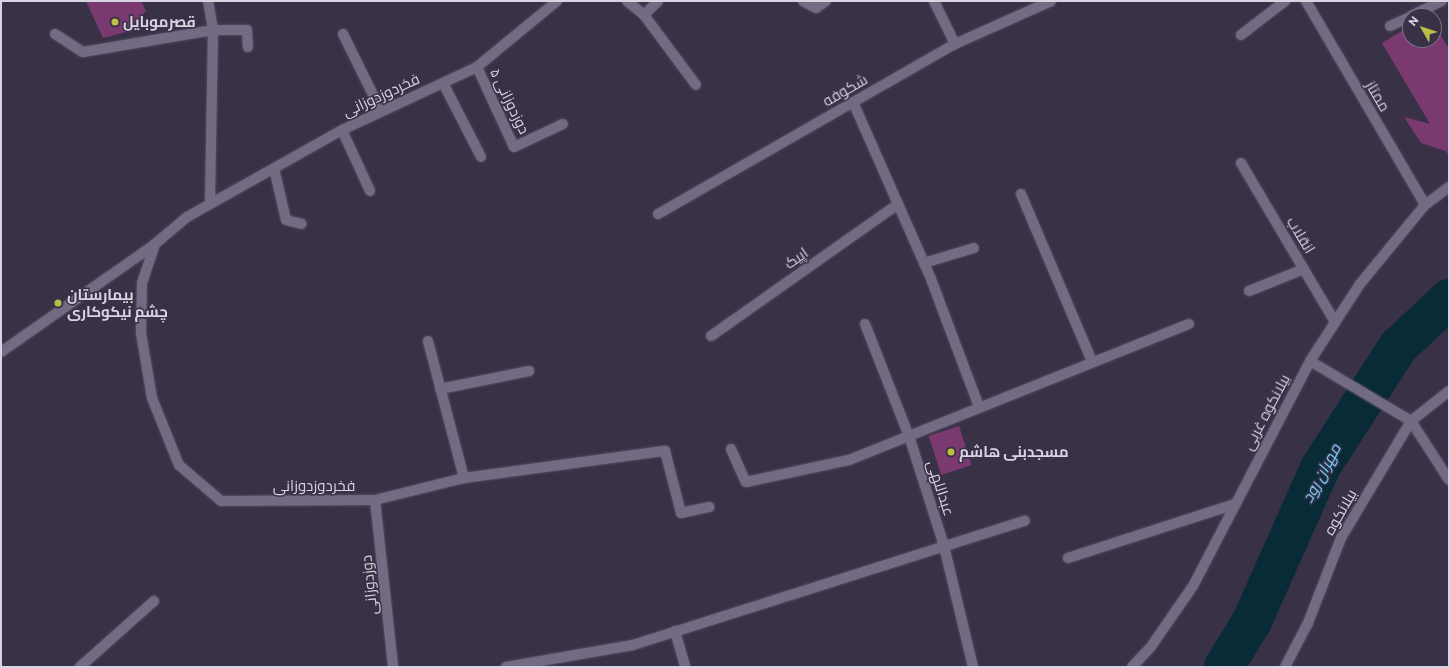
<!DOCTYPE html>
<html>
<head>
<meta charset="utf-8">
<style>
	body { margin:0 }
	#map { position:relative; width:1450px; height:668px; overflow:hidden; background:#393247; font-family:Commissioner,Cairo,sans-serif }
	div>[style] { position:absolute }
	.river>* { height:40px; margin:-20px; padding:0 20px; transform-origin:20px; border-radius:20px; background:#092b38 }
	.building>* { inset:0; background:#7a3a70; transform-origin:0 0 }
	.roads { filter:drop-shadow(0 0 1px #544e60) drop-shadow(0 0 1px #544e60) }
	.minor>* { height:10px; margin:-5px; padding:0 5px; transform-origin:5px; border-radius:5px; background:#726b83 }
	.dots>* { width:11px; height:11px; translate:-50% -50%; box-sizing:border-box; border:2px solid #393247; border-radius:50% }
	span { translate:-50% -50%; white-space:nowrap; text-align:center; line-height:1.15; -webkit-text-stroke:3px #393247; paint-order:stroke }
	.poi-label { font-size:15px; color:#d8d4e2; font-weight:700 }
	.left { translate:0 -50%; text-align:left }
	.street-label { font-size:15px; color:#d8d4e2 }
	.water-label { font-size:16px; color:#67cffc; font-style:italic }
	.frame { position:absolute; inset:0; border:2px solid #d8d4e2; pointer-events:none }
	.north { position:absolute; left:1402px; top:8px; width:40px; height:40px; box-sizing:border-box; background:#393247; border:1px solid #797385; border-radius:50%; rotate:309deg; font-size:11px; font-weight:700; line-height:16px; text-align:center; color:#d8d4e2 }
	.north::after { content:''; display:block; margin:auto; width:14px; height:18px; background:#bbc044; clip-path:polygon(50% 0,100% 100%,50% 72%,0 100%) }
</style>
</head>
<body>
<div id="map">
	<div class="river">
		<div style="left:1224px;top:667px;width:54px;rotate:-58.7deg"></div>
		<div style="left:1252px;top:621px;width:167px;rotate:-66deg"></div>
		<div style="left:1320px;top:468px;width:144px;rotate:-57.2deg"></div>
		<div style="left:1398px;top:347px;width:70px;rotate:-43.3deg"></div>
	</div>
	<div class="building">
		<div style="clip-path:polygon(86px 1px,141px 1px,146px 11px,126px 32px,103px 38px)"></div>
		<div style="clip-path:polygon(1434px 24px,1449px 49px,1449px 156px,1446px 151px,1421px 143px,1404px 117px,1430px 124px,1382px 43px,1410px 26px,1410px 40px,1434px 40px)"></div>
		<div style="left:959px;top:426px;width:41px;height:32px;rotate:72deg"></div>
	</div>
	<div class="roads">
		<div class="minor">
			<div style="left:208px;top:1px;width:29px;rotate:80deg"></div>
			<div style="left:213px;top:30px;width:173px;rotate:91deg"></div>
			<div style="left:557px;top:1px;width:104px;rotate:140.5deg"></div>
			<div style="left:477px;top:67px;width:149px;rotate:155deg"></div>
			<div style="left:342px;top:130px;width:178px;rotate:150.7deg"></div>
			<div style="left:187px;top:217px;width:42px;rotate:139.8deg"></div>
			<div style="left:155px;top:244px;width:41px;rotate:108.4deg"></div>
			<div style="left:142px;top:283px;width:50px;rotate:91.1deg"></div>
			<div style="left:141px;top:333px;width:66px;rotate:80.4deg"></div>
			<div style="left:152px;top:398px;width:72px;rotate:68.1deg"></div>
			<div style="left:179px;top:465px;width:55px;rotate:40.6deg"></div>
			<div style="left:221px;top:501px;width:154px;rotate:-0.4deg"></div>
			<div style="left:375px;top:500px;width:92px;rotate:-13.9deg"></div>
			<div style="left:464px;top:478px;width:203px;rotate:-7.7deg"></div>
			<div style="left:665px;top:451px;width:64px;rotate:75.5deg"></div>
			<div style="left:681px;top:513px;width:29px;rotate:-12deg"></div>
			<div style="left:627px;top:1px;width:22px;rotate:39deg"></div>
			<div style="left:644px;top:15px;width:87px;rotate:53.4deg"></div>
			<div style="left:803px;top:1px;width:15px;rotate:28deg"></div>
			<div style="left:816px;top:8px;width:12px;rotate:-35deg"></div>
			<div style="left:934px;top:1px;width:48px;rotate:64deg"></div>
			<div style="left:1306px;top:1px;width:236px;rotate:59.7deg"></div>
			<div style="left:644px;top:15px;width:20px;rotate:-45deg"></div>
			<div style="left:1411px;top:16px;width:34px;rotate:-26deg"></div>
			<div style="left:1390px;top:26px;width:22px;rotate:-24deg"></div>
			<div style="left:55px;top:34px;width:33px;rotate:33deg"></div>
			<div style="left:83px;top:52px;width:132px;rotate:-9.6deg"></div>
			<div style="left:213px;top:30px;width:34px"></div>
			<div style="left:247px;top:30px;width:17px;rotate:87deg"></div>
			<div style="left:343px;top:34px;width:86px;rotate:63.7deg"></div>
			<div style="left:1241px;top:35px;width:56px;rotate:-37.7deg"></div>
			<div style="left:477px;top:67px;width:88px;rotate:65.2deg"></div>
			<div style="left:514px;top:147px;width:54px;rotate:-25.1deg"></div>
			<div style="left:443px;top:83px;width:83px;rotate:62.8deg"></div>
			<div style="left:853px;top:102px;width:193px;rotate:66.2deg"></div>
			<div style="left:931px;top:279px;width:137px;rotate:69.4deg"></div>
			<div style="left:342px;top:130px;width:67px;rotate:65.3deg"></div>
			<div style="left:1241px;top:163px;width:185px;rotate:59.4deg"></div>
			<div style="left:274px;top:168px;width:53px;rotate:77deg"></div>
			<div style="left:286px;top:220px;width:16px;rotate:14deg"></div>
			<div style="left:1021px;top:194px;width:181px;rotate:67deg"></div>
			<div style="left:658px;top:214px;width:342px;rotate:-29.8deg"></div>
			<div style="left:955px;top:44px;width:105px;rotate:-24.1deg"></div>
			<div style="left:924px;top:263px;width:52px;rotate:-16.7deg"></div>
			<div style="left:1249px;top:291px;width:59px;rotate:-21.8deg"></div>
			<div style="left:865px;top:324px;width:120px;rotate:68.6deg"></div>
			<div style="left:909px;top:436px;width:115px;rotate:72.3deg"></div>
			<div style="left:944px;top:546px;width:124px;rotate:76.5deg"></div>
			<div style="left:711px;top:336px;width:229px;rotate:-35.2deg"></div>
			<div style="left:428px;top:341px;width:142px;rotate:75.3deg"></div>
			<div style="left:1px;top:352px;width:188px;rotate:-35deg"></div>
			<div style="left:1310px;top:361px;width:117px;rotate:30.7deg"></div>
			<div style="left:1411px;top:421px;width:70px;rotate:57.2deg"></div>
			<div style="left:440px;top:389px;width:91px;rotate:-11.4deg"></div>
			<div style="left:731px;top:449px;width:36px;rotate:66deg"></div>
			<div style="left:746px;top:482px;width:105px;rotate:-12.1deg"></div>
			<div style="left:849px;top:460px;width:366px;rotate:-21.8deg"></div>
			<div style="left:375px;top:500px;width:168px;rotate:83.8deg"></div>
			<div style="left:1068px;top:558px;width:176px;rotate:-17.9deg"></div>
			<div style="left:675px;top:631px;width:37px;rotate:74deg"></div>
			<div style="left:80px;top:667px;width:99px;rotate:-41.7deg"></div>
			<div style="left:506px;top:667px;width:129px;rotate:-9.8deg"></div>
			<div style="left:633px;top:645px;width:411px;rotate:-17.6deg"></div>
			<div style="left:1132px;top:667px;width:26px;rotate:-47deg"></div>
			<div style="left:1150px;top:648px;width:75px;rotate:-55.3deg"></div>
			<div style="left:1193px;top:586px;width:254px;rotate:-62.5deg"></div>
			<div style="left:1310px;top:361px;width:92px;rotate:-57deg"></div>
			<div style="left:1360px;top:284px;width:102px;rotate:-50.6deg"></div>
			<div style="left:1425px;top:205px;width:30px;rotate:-37deg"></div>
			<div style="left:1285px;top:667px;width:50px;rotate:-62.4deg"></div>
			<div style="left:1308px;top:623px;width:91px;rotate:-68.8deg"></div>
			<div style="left:1341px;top:538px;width:136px;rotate:-59.1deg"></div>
			<div style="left:1411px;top:421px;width:48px;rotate:-38.3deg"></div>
		</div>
	</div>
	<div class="dots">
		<div style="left:115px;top:22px;background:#bbc044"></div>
		<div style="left:58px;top:303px;background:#bbc044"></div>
		<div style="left:951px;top:452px;background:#bbc044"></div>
	</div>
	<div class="poi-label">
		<span class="left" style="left:123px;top:22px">قصرموبایل</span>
		<span class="left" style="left:67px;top:303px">بیمارستان<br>چشم نیکوکاری</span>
		<span class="left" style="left:959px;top:452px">مسجدبنی هاشم</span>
	</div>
	<div class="street-label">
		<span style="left:845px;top:90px;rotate:-30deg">شکوفه</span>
		<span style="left:381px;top:95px;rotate:-25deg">فخردوزدوزانی</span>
		<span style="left:1378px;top:96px;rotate:60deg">ممتاز</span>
		<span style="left:510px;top:101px;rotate:64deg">دوزدوزانی ۵</span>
		<span style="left:1301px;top:235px;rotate:59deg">انقلاب</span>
		<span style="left:796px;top:258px;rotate:-35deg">اپیک</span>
		<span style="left:1266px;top:412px;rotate:-62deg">بیلانکوه غربی</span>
		<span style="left:314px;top:486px">فخردوزدوزانی</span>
		<span style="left:941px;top:488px;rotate:72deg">عبداللهی</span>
		<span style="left:1340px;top:512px;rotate:-60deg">بیلانکوه</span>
		<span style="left:369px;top:585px;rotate:-96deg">دوزدوزانی</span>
	</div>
	<div class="water-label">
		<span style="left:1321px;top:473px;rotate:-62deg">مهران رود</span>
	</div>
	<div class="frame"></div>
	<div class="north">N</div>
</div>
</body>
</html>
